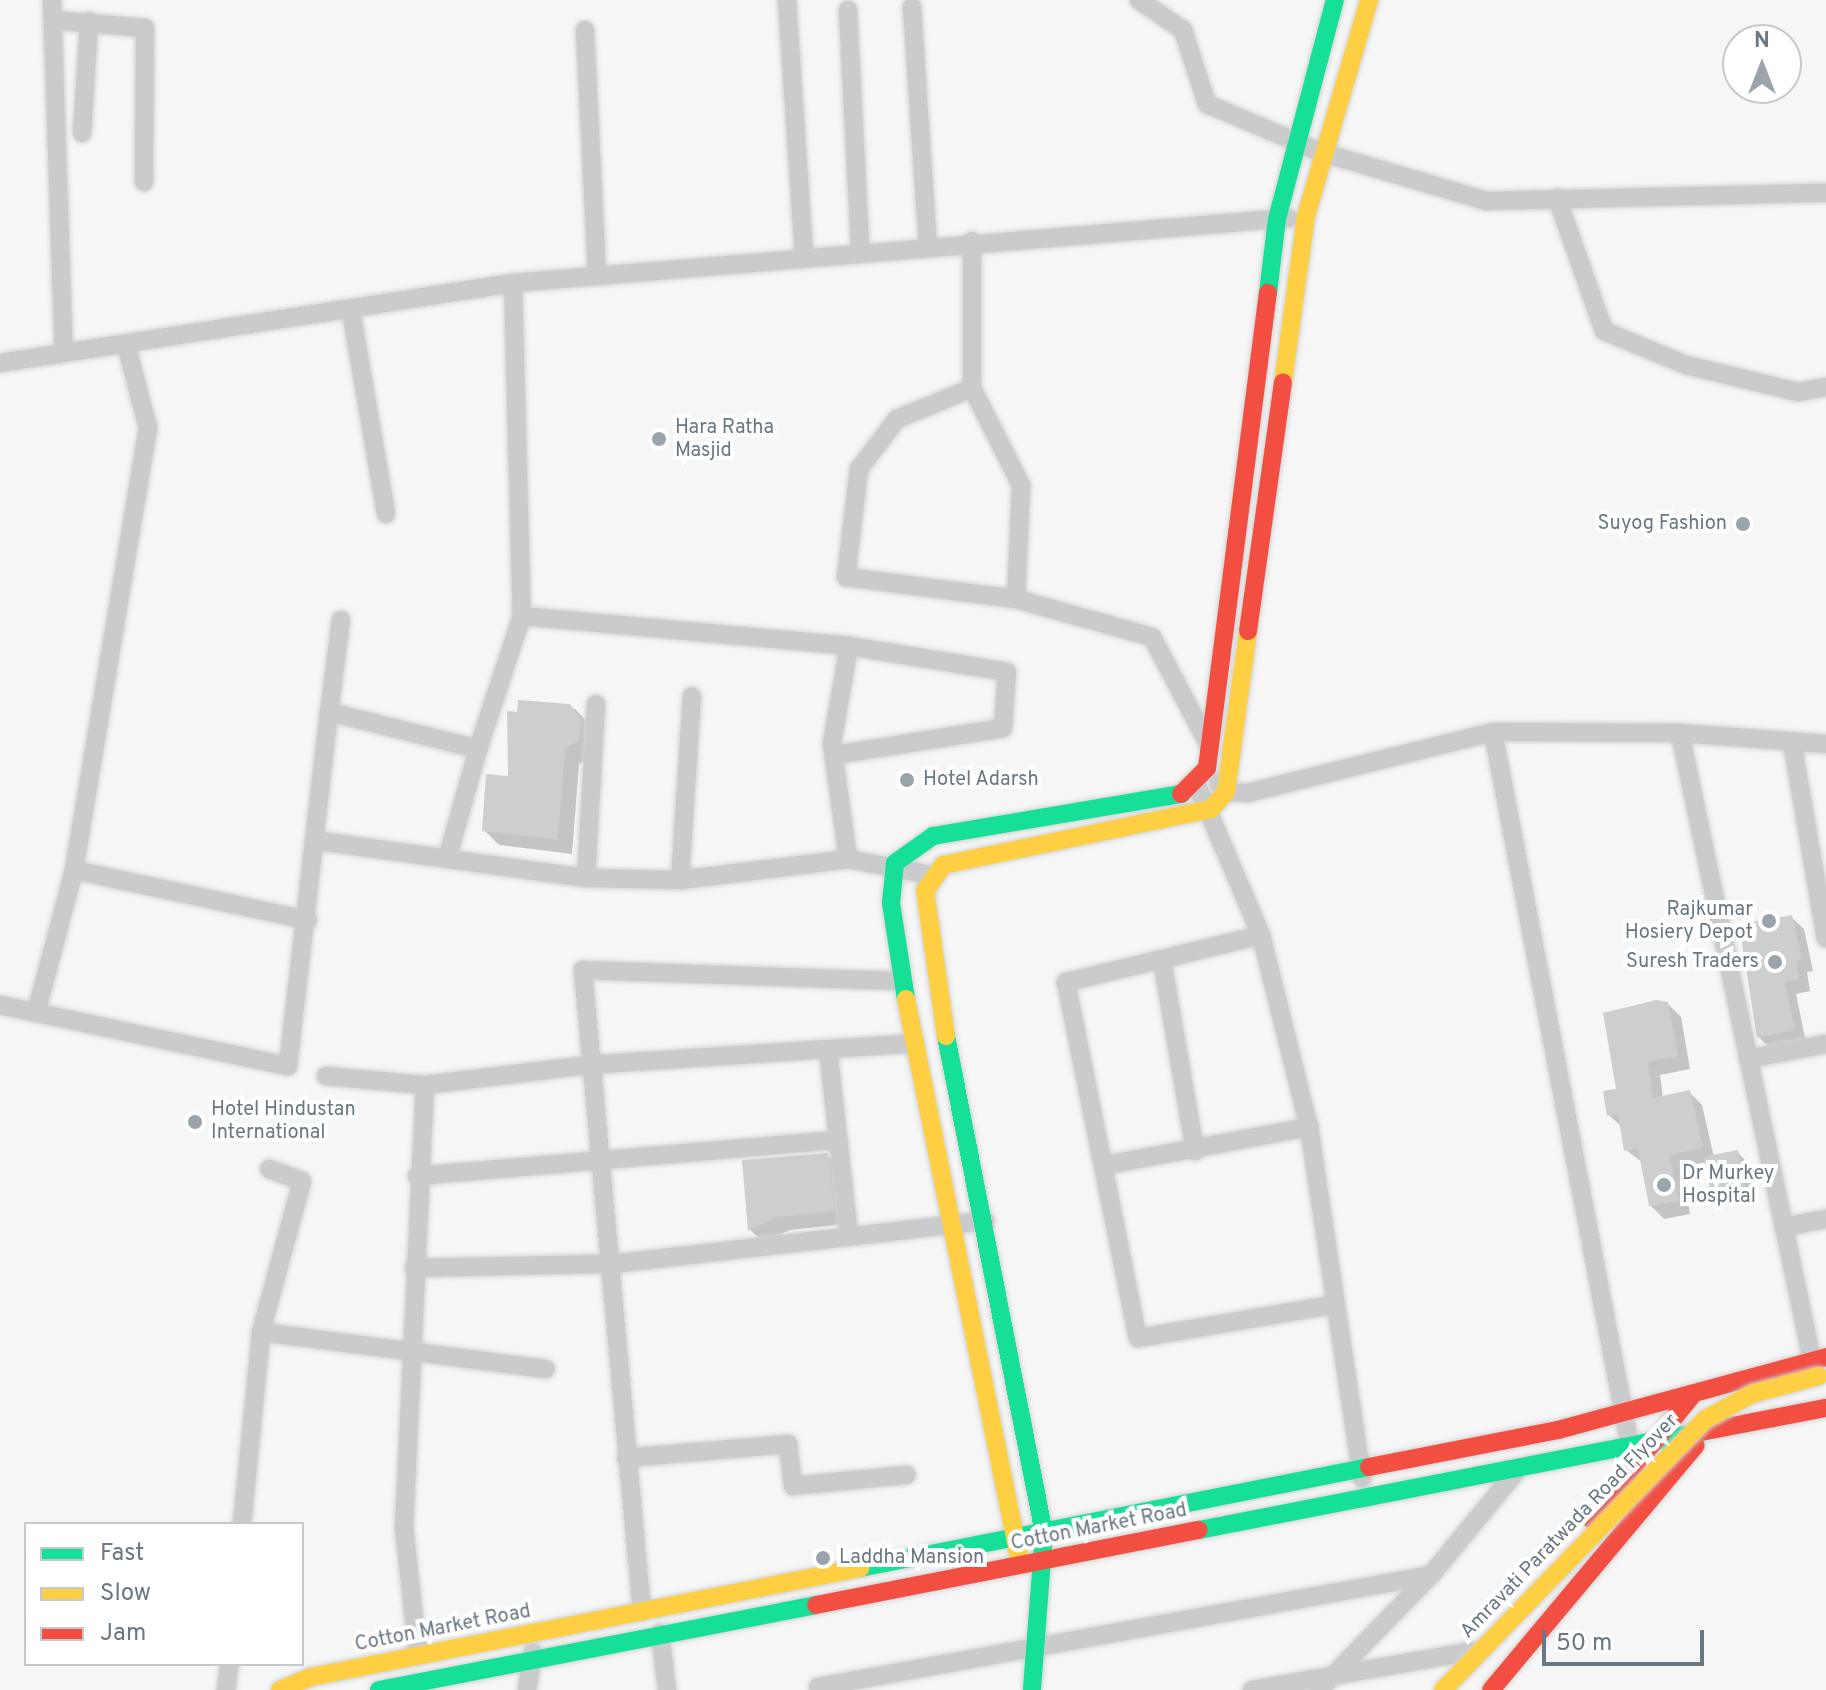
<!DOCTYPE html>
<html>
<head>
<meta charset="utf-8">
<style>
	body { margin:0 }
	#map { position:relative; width:1826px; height:1690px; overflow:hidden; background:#f6f6f6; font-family:Overpass,sans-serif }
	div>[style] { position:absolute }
	.shadow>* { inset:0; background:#0003 }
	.building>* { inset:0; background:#cdcecf; transform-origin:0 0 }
	.roads { filter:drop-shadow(0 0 2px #d2d3d4) drop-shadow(0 0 2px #d2d3d4) }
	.street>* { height:18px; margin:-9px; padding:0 9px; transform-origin:9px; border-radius:9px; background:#c9cbcc }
	.fast>* { height:18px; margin:-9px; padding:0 9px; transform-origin:9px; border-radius:9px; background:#16e098 }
	.slow>* { height:18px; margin:-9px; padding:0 9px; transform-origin:9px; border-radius:9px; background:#ffcf43 }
	.jam>* { height:18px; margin:-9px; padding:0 9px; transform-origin:9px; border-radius:9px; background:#f24e42 }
	.bridges { filter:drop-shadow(0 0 2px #d2d3d3) drop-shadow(0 0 2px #d2d3d3) }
	.slow-bridge>* { height:18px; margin:-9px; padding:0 9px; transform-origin:9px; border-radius:9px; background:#ffcf43 }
	.dots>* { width:22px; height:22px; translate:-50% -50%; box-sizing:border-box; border:4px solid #fff; border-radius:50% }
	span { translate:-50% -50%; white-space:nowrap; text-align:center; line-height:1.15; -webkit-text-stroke:8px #fff; paint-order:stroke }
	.poi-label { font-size:20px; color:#697883 }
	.left { translate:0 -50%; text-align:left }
	.right { translate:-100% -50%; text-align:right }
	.street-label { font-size:20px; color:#697883 }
	.legend { position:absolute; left:24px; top:1522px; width:280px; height:144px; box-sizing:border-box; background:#fff; border:2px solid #c3c9cd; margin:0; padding:10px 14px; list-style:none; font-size:24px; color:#697883 }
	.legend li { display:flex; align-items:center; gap:16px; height:40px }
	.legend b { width:40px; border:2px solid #c3c9cd }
	.north { position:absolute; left:1722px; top:24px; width:80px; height:80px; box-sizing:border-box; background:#fff; border:2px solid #c3c9cd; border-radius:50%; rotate:0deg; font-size:22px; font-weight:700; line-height:32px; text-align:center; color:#697883 }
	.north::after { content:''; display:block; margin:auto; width:28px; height:36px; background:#9aa4ab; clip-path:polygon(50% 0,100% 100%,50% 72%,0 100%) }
	.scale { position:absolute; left:1542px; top:1630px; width:162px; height:36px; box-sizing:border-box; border:4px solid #697883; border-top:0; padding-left:10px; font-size:24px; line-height:28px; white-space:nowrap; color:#697883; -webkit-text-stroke:6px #fff; paint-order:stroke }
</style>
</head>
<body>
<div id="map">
	<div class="shadow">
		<div style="clip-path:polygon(520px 702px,575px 709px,590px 724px,594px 755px,579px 764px,572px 854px,499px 845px,484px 830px,510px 778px)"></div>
		<div style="clip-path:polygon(1791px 917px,1804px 929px,1813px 971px,1807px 972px,1810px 991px,1796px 994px,1806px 1042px,1771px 1050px,1759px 1037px)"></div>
		<div style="clip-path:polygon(1668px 1004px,1681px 1017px,1690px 1069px,1660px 1075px,1663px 1098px,1689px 1092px,1702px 1105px,1714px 1157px,1738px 1153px,1747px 1162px,1753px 1195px,1722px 1201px,1707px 1162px,1681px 1167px,1690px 1214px,1664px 1219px,1651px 1206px,1643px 1163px,1626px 1150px,1623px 1128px,1609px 1115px)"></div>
		<div style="clip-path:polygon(827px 1155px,840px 1168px,846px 1224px,790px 1230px,763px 1242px,750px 1230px)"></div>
	</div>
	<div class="building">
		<div style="clip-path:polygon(518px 700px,570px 704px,581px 720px,580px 740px,565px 749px,558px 840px,482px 831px,486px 774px,508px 776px,507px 711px,517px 712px)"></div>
		<div style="clip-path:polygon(1792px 915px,1802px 959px,1796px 960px,1799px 979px,1785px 982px,1795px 1030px,1757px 1038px,1739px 924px)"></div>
		<div style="clip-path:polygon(1656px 1000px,1668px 1002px,1678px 1056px,1648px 1062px,1653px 1098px,1690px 1090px,1703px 1148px,1669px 1155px,1679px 1201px,1649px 1206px,1638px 1149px,1624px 1151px,1618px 1114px,1607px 1116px,1603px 1091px,1616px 1089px,1603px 1013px)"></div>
		<div style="left:1738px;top:1150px;width:37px;height:35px;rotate:79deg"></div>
		<div style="clip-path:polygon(828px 1153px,834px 1211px,777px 1217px,748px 1231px,742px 1160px)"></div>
	</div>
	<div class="roads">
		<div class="street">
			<div style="left:52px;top:0;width:353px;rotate:88.1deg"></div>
			<div style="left:787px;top:0;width:257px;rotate:86.2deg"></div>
			<div style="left:1139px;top:0;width:53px;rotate:34.3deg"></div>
			<div style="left:1183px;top:30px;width:78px;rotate:72deg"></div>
			<div style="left:1207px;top:104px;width:123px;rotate:23deg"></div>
			<div style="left:1320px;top:152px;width:174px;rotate:16.4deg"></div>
			<div style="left:1487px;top:201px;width:339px;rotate:-1.4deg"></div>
			<div style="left:912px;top:7px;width:239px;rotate:86.2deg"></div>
			<div style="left:848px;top:10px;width:241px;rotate:87.1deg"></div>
			<div style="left:53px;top:20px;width:92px;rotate:5deg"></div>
			<div style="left:145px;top:28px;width:154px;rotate:90.4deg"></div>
			<div style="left:585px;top:30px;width:245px;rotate:87.2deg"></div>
			<div style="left:82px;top:133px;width:112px;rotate:-86.4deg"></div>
			<div style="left:1557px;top:198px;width:141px;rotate:70.5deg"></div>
			<div style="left:1604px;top:331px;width:89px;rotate:22.5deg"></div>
			<div style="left:1686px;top:365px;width:115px;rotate:13.6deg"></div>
			<div style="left:1798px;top:392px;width:28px;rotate:-10deg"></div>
			<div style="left:972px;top:241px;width:147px;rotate:90deg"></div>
			<div style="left:972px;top:388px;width:81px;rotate:157.5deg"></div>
			<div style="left:897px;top:419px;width:63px;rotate:127.2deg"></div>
			<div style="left:859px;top:469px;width:109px;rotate:96.9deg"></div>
			<div style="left:846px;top:577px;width:171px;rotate:7.4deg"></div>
			<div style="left:1016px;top:599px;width:141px;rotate:15.6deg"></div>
			<div style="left:1152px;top:637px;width:122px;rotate:62.2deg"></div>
			<div style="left:513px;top:283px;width:333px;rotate:88.5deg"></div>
			<div style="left:522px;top:616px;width:328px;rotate:5.2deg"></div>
			<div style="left:849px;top:646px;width:160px;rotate:9.3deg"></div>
			<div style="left:1007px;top:672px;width:56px;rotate:94.1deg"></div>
			<div style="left:1003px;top:728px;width:171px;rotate:170.9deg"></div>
			<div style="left:351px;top:311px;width:206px;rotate:80.2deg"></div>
			<div style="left:0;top:363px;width:519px;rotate:-8.86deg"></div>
			<div style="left:513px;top:283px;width:778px;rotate:-4.79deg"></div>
			<div style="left:972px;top:388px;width:109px;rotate:63.2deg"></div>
			<div style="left:1021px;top:485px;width:114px;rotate:92.5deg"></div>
			<div style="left:341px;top:620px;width:93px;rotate:97.4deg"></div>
			<div style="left:329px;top:712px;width:154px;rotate:13.9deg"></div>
			<div style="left:478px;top:749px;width:114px;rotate:105.7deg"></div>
			<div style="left:1493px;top:732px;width:722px;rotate:79.14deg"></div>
			<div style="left:1680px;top:733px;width:641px;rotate:78.11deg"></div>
			<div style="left:1792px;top:742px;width:199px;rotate:80.2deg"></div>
			<div style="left:478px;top:749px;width:140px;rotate:-71.7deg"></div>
			<div style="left:1219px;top:783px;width:11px;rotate:52deg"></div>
			<div style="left:1226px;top:792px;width:21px;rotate:3deg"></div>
			<div style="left:1247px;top:793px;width:253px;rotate:-13.9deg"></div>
			<div style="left:1493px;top:732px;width:187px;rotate:0.3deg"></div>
			<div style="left:1680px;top:733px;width:146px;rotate:4.3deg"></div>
			<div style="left:1197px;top:785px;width:163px;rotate:66.9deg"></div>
			<div style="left:1261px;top:935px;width:198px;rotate:76deg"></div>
			<div style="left:1309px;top:1127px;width:355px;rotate:81.4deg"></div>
			<div style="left:319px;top:841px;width:270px;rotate:7.9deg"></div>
			<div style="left:586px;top:878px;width:94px;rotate:1.2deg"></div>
			<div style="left:680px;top:880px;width:169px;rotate:-7.1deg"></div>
			<div style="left:848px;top:859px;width:85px;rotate:10.9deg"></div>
			<div style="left:848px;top:859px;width:117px;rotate:-97.9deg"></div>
			<div style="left:832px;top:743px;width:98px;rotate:-80.1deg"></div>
			<div style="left:74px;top:870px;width:239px;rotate:12.1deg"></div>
			<div style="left:586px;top:878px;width:174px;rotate:-86.7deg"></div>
			<div style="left:680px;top:880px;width:184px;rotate:-86.3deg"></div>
			<div style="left:1261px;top:935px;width:201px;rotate:166.4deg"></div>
			<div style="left:1066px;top:982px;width:363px;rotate:78.6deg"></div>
			<div style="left:1138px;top:1338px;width:197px;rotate:-9.7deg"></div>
			<div style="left:1162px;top:960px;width:194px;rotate:80.2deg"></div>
			<div style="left:0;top:1005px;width:294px;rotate:12deg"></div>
			<div style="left:288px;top:1066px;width:356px;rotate:-83.4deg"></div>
			<div style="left:36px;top:1013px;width:148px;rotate:-75.1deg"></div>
			<div style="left:74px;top:870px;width:448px;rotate:-80.5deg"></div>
			<div style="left:148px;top:428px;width:87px;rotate:-104.7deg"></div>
			<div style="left:828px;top:1049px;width:188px;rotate:83.6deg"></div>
			<div style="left:1748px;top:1059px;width:79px;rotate:-10.9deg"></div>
			<div style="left:326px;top:1076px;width:99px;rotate:5.2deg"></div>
			<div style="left:1106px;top:1165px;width:207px;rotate:-10.6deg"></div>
			<div style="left:417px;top:1176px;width:423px;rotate:-4.9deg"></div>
			<div style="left:1784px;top:1227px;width:43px;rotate:-10.8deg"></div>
			<div style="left:414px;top:1268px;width:198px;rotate:-1.2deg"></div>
			<div style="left:612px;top:1264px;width:376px;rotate:-6.6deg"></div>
			<div style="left:261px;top:1332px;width:287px;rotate:7.4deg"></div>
			<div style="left:626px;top:1458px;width:163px;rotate:-4.9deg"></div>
			<div style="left:788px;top:1444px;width:42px;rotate:83.2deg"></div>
			<div style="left:793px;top:1486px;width:114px;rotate:-5.6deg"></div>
			<div style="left:242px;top:1524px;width:193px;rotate:-84.3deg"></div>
			<div style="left:261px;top:1332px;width:156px;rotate:-74.8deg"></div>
			<div style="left:302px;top:1181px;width:35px;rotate:-160deg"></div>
			<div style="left:642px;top:1612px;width:645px;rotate:-95.25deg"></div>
			<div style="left:583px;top:970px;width:319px;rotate:2deg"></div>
			<div style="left:660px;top:1633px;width:57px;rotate:83deg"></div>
			<div style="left:418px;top:1656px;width:129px;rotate:-96.2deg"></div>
			<div style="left:404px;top:1528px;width:443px;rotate:-87.3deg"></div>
			<div style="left:425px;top:1085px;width:163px;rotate:-7deg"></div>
			<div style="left:587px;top:1065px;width:329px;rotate:-3.8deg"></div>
			<div style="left:818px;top:1687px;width:623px;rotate:-10.35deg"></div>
			<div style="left:226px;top:1690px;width:26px;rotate:-83deg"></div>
			<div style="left:527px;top:1690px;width:38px;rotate:-81deg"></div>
			<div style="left:1252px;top:1690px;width:224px;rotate:-10deg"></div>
			<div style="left:1319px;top:1690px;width:161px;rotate:-45.8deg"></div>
			<div style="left:1431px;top:1575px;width:137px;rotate:-50.6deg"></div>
		</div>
		<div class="fast">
			<div style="left:1268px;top:293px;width:75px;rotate:-83.1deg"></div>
			<div style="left:1277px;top:219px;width:227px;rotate:-75.2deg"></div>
			<div style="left:906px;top:999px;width:97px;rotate:-98.9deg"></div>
			<div style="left:891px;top:903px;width:40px;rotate:-84.3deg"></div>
			<div style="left:895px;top:863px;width:47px;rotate:-35.4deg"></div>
			<div style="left:933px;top:836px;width:252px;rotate:-9.6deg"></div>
			<div style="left:946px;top:1036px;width:507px;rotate:78.85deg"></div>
			<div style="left:1044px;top:1533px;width:157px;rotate:94.4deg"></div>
			<div style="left:1199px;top:1530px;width:517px;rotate:-11.05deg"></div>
			<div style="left:860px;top:1568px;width:519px;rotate:-11.22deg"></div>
			<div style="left:379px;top:1690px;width:445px;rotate:-11deg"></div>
		</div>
		<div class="slow">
			<div style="left:1283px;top:382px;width:168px;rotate:-82.1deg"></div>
			<div style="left:1306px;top:216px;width:225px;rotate:-73.7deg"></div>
			<div style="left:906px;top:999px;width:569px;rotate:78.55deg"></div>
			<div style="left:946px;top:1036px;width:147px;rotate:-98.2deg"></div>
			<div style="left:925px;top:891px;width:32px;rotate:-55deg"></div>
			<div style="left:943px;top:865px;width:274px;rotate:-11.8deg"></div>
			<div style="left:1211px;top:809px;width:23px;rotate:-49deg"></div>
			<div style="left:1226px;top:792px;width:162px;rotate:-82.2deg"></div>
			<div style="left:280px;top:1690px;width:34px;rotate:-23deg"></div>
			<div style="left:311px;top:1677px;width:560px;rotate:-11.23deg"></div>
		</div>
		<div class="jam">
			<div style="left:1248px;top:631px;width:251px;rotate:-82deg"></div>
			<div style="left:1181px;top:794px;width:37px;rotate:-45deg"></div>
			<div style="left:1207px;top:768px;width:479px;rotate:-82.7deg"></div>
			<div style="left:1706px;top:1431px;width:122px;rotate:-10.9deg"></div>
			<div style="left:1369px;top:1467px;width:193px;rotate:-11.1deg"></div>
			<div style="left:1558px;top:1430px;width:278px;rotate:-15.2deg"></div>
			<div style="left:1591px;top:1519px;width:158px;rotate:-50.7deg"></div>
			<div style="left:816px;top:1605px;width:390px;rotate:-11.1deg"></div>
			<div style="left:1491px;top:1690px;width:319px;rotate:-50.1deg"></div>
		</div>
	</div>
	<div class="bridges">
		<div class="slow-bridge">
			<div style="left:1443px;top:1690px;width:378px;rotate:-45.9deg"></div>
			<div style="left:1706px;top:1419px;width:52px;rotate:-28.5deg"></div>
			<div style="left:1752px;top:1394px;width:69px;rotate:-15deg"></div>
		</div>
	</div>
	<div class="dots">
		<div style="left:659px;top:439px;background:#9aa4ab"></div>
		<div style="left:1743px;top:524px;background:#9aa4ab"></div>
		<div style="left:907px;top:780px;background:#9aa4ab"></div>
		<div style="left:1769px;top:921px;background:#9aa4ab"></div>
		<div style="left:1775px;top:962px;background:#9aa4ab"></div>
		<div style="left:195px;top:1122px;background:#9aa4ab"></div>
		<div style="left:1664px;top:1185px;background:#9aa4ab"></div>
		<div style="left:823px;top:1558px;background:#9aa4ab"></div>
	</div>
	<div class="poi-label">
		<span class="left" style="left:675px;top:440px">Hara Ratha<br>Masjid</span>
		<span class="right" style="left:1727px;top:524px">Suyog Fashion</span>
		<span class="left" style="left:923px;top:780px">Hotel Adarsh</span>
		<span class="right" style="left:1753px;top:922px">Rajkumar<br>Hosiery Depot</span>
		<span class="right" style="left:1759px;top:962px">Suresh Traders</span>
		<span class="left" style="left:211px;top:1122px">Hotel Hindustan<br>International</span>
		<span class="left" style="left:1682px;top:1186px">Dr Murkey<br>Hospital</span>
		<span class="left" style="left:839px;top:1558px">Laddha Mansion</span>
	</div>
	<div class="street-label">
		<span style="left:1570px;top:1527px;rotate:-46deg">Amravati Paratwada Road Flyover</span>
		<span style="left:1099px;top:1528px;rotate:-11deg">Cotton Market Road</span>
		<span style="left:443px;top:1629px;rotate:-11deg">Cotton Market Road</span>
	</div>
	<ul class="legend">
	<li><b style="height:10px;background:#16e098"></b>Fast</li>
	<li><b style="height:10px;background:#ffcf43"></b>Slow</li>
	<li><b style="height:10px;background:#f24e42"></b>Jam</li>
	</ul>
	<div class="north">N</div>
	<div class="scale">50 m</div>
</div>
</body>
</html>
